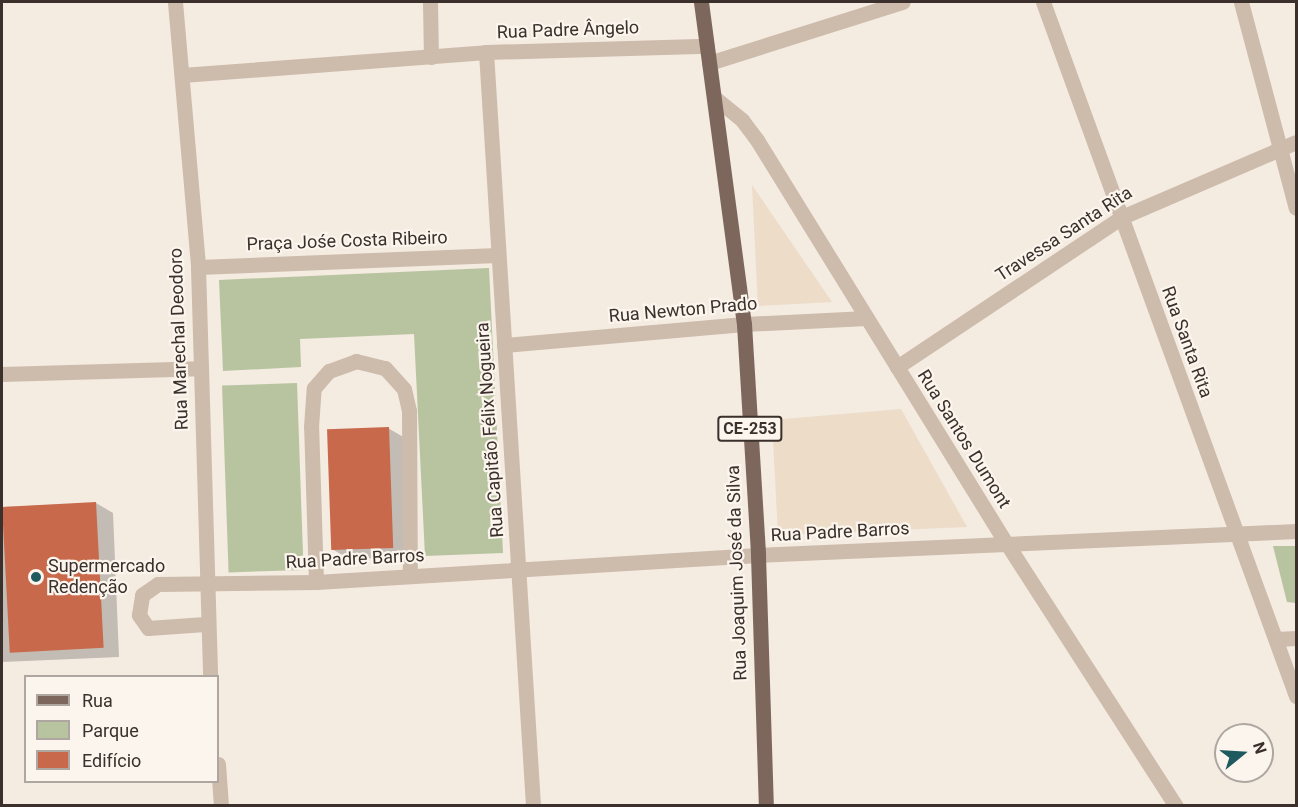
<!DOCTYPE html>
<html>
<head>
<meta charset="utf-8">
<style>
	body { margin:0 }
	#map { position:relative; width:1298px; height:807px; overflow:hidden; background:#f4ebe1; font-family:Roboto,sans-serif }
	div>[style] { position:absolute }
	.green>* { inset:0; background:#b8c4a0; transform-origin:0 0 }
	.plaza>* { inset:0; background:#ecdcc8 }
	.shadow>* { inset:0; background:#0003 }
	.building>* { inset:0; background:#c8694b; transform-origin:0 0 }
	.minor>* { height:15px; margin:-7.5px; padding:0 7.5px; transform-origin:7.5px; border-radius:7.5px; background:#cdbbac }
	.major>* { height:15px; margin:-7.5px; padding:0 7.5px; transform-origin:7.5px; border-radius:7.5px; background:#7d675c }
	.dots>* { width:16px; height:16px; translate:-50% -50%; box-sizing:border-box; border:3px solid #fbf5ee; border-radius:50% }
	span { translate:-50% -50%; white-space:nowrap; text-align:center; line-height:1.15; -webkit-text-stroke:4.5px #fbf5ee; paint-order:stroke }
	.shield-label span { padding:2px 4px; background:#fbf5ee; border:2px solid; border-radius:4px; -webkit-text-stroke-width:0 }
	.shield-label { font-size:16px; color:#3b302b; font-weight:700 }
	.street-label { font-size:18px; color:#3b302b }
	.poi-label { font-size:18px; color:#3b302b }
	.left { translate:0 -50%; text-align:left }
	.frame { position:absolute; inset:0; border:3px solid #3b302b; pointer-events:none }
	.legend { position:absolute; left:24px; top:675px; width:195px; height:108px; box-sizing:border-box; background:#fbf5ee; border:2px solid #aea6a0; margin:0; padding:8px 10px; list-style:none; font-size:18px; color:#3b302b }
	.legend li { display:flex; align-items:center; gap:12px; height:30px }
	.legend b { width:30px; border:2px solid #aea6a0 }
	.north { position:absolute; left:1214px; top:723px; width:60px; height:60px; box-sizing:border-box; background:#fbf5ee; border:2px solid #aea6a0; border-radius:50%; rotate:72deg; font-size:16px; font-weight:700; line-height:24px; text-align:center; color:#3b302b }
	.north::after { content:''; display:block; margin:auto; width:21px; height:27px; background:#1f5a5e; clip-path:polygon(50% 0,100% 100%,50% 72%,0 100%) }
</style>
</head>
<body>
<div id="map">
	<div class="green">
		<div style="clip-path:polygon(489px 268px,503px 553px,425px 556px,414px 334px,300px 339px,301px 367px,223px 371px,219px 280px)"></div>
		<div style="left:297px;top:383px;width:187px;height:75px;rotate:88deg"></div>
		<div style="clip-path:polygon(1273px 546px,1296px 546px,1296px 603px,1287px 602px)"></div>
	</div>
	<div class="plaza">
		<div style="clip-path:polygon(752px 185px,832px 302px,758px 306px)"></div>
		<div style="clip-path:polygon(901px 409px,967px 527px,778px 535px,772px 420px)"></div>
	</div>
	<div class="shadow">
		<div style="clip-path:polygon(388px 428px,405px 438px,409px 557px,349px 559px,332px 549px)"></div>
		<div style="clip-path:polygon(96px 503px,113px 513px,119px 657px,2px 662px,2px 507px)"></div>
	</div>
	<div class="building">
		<div style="left:389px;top:427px;width:121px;height:62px;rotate:88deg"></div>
		<div style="left:96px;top:502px;width:146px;height:94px;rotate:87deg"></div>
	</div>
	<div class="minor">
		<div style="left:175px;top:2px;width:266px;rotate:85deg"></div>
		<div style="left:198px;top:267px;width:409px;rotate:88.3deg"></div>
		<div style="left:430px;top:2px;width:55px;rotate:89deg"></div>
		<div style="left:1043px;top:2px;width:739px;rotate:69.97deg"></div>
		<div style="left:1241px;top:2px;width:213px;rotate:75.1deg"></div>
		<div style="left:486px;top:52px;width:755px;rotate:86.43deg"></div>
		<div style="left:709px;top:63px;width:203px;rotate:-17.5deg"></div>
		<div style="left:182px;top:75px;width:305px;rotate:-4.3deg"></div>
		<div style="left:486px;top:52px;width:221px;rotate:-1.6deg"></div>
		<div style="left:715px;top:98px;width:35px;rotate:39deg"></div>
		<div style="left:742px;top:120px;width:25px;rotate:53deg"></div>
		<div style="left:757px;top:140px;width:475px;rotate:58.3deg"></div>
		<div style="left:1007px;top:544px;width:312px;rotate:57.2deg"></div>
		<div style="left:198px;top:267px;width:300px;rotate:-2.3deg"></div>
		<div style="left:504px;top:345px;width:241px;rotate:-5deg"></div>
		<div style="left:744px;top:324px;width:122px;rotate:-2.8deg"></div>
		<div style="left:897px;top:367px;width:270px;rotate:-33.7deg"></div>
		<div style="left:1122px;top:217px;width:189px;rotate:-23.3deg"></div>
		<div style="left:2px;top:374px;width:197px;rotate:-1.7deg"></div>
		<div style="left:316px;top:582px;width:155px;rotate:-91.8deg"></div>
		<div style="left:311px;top:427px;width:39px;rotate:-86deg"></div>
		<div style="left:314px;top:388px;width:23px;rotate:-49deg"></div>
		<div style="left:329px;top:371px;width:29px;rotate:-20deg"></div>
		<div style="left:356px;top:361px;width:30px;rotate:14deg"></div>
		<div style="left:385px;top:368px;width:28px;rotate:48deg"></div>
		<div style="left:404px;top:389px;width:23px;rotate:77deg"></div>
		<div style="left:409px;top:411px;width:164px;rotate:89.7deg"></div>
		<div style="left:205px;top:624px;width:57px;rotate:176deg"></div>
		<div style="left:148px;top:628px;width:16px;rotate:-125deg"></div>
		<div style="left:139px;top:615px;width:20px;rotate:-81deg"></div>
		<div style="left:142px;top:595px;width:19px;rotate:-35deg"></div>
		<div style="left:158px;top:584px;width:158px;rotate:-0.7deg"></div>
		<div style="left:316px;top:582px;width:443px;rotate:-3.5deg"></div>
		<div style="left:758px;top:555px;width:539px;rotate:-2.55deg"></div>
		<div style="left:1276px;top:639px;width:20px;rotate:-3deg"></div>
		<div style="left:218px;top:764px;width:42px;rotate:85.9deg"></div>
	</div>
	<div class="major">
		<div style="left:701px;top:2px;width:325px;rotate:82.4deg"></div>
		<div style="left:744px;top:324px;width:231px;rotate:86.5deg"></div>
		<div style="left:758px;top:555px;width:251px;rotate:88.2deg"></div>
	</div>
	<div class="dots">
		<div style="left:36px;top:577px;background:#1f5a5e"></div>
	</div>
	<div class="shield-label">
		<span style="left:750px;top:429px">CE-253</span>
	</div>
	<div class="street-label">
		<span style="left:568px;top:30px;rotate:-2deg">Rua Padre Ângelo</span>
		<span style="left:1064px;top:234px;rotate:-33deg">Travessa Santa Rita</span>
		<span style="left:347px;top:241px;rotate:-2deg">Praça Jośe Costa Ribeiro</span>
		<span style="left:683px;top:310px;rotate:-5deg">Rua Newton Prado</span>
		<span style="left:179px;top:339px;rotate:-92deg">Rua Marechal Deodoro</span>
		<span style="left:1187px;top:342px;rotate:70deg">Rua Santa Rita</span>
		<span style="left:490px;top:430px;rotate:-94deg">Rua Capitão Félix Nogueira</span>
		<span style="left:964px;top:439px;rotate:58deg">Rua Santos Dumont</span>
		<span style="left:840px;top:532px;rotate:-3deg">Rua Padre Barros</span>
		<span style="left:355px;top:559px;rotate:-3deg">Rua Padre Barros</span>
		<span style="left:737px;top:573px;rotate:-92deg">Rua Joaquim José da Silva</span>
	</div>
	<div class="poi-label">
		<span class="left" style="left:48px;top:577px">Supermercado<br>Redenção</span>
	</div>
	<div class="frame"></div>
	<ul class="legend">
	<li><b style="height:8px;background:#7d675c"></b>Rua</li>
	<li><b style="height:16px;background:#b8c4a0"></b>Parque</li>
	<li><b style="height:16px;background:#c8694b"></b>Edifício</li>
	</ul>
	<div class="north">N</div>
</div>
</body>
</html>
